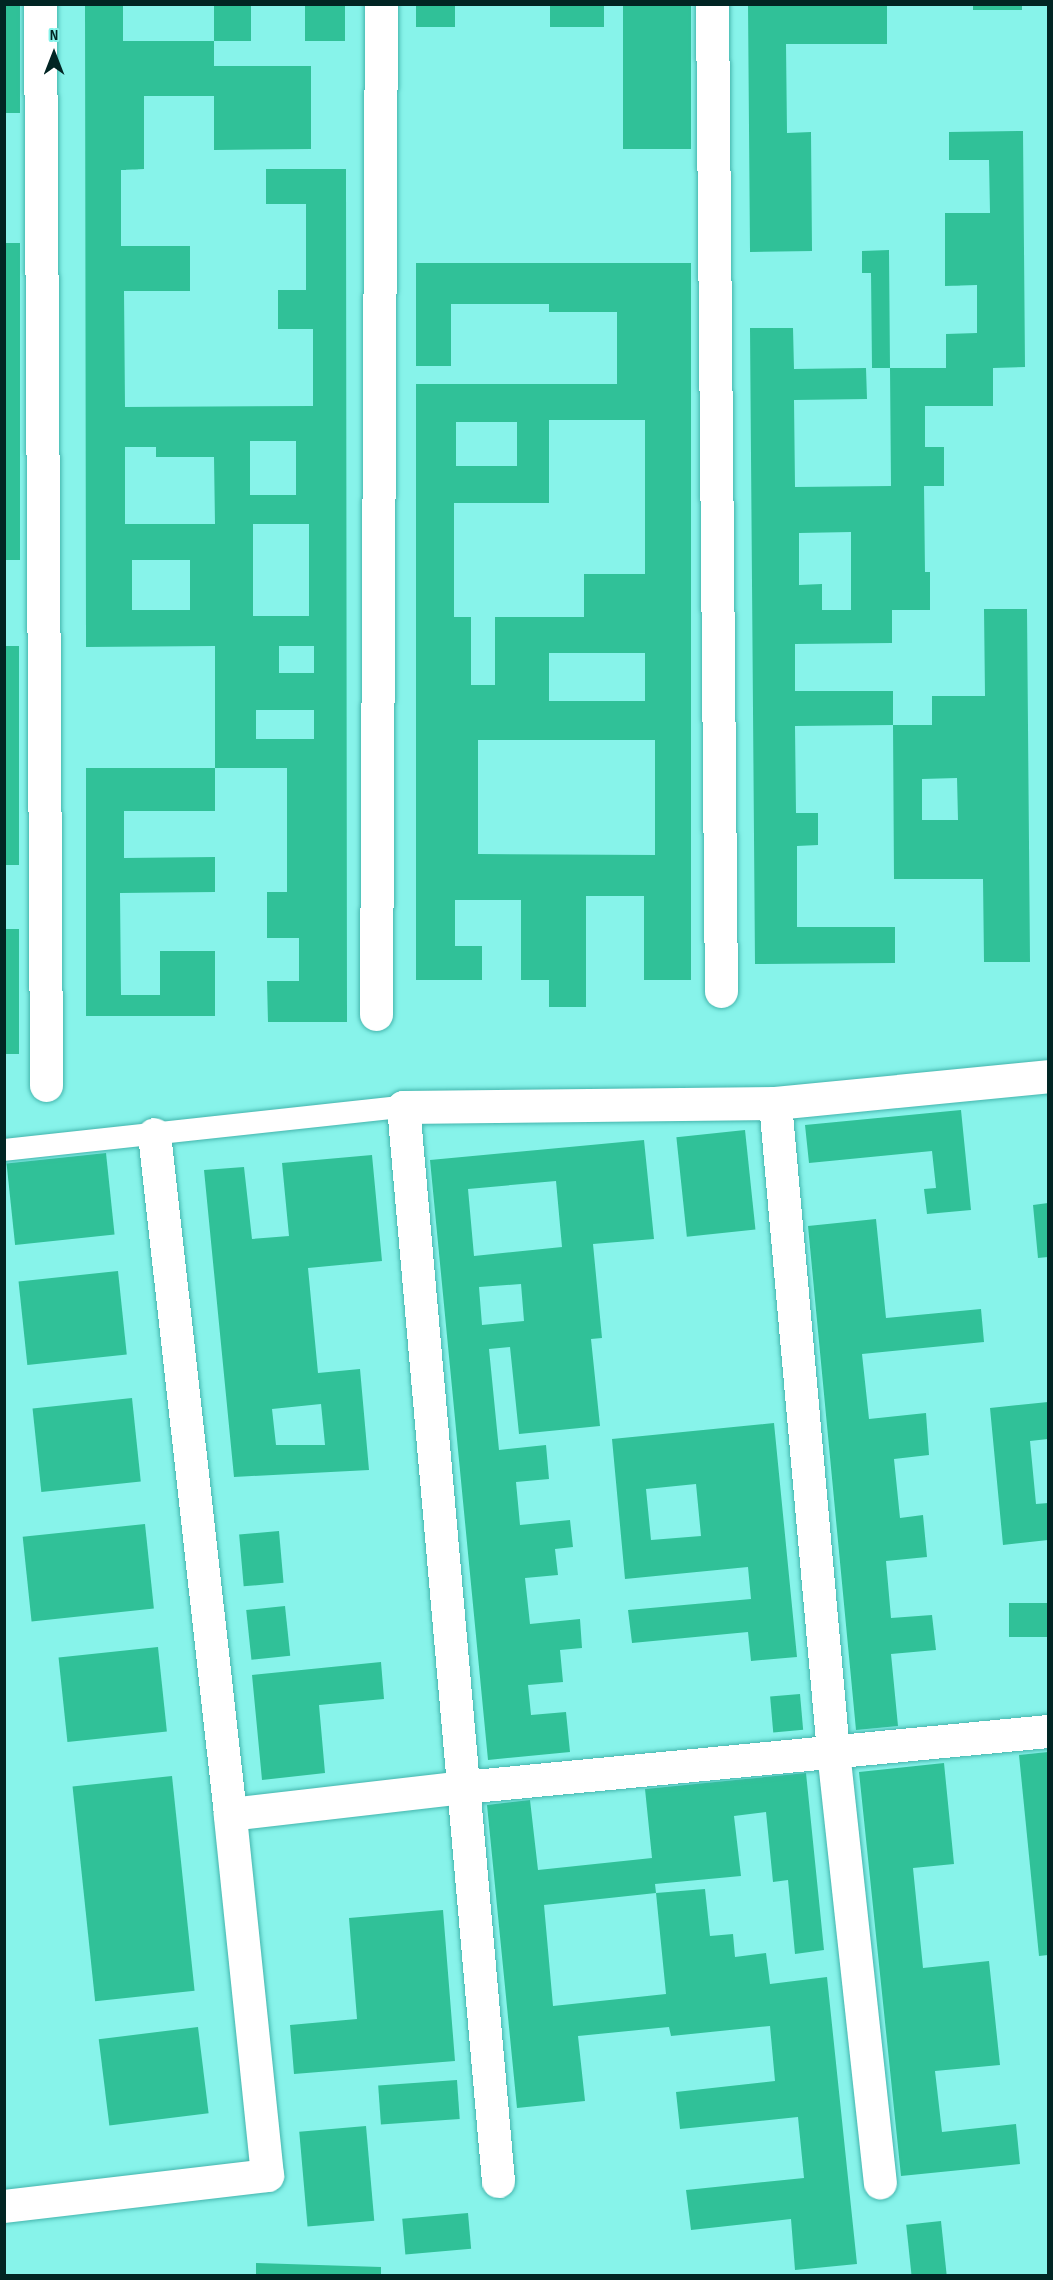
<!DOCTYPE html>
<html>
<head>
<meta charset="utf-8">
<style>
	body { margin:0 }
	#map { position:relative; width:1053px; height:2280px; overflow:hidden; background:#87f3ea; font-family:"Sofia Sans Condensed",sans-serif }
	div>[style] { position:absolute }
	.building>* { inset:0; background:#30c198; transform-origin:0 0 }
	.roads { filter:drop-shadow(0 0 2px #44b5ad) drop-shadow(0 0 2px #44b5ad) }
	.lane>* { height:22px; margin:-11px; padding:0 11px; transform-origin:11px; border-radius:11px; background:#fff }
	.street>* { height:33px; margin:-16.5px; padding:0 16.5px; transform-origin:16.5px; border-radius:16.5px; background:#fff }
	span { translate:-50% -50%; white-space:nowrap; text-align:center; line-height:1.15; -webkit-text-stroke:4.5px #87f3ea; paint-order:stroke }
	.frame { position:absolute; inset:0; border:6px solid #012523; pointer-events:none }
	.north { position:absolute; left:24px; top:24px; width:60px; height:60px; -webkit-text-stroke:4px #87f3ea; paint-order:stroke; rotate:0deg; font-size:16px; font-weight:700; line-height:24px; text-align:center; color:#012523 }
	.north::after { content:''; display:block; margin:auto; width:21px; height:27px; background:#012523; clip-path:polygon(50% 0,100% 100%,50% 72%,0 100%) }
</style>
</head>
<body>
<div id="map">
	<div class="building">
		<div style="left:4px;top:4px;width:16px;height:109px"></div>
		<div style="clip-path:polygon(evenodd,85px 4px,123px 4px,123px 41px,214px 41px,214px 66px,311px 66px,311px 149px,214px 150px,214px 96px,144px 96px,144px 169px,121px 170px,121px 246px,190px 246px,190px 291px,124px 291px,125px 407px,313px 406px,313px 329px,278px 329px,278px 290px,306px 290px,306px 204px,266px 204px,266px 169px,346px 169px,347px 1022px,268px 1022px,267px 981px,299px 981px,299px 938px,267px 938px,267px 892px,287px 892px,287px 768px,215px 768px,215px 646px,86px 647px,85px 4px,250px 441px,296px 441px,296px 495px,250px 495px,250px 441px,85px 4px,125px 447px,156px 447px,156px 457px,214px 457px,215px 524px,125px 524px,125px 447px,85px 4px,253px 524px,309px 524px,309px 616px,253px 616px,253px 524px,85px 4px,132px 560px,190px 560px,190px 610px,132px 610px,132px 560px,85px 4px,279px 646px,314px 646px,314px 673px,279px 673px,279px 646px,85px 4px,256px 710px,314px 710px,314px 739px,256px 739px,256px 710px)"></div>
		<div style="left:214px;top:4px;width:37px;height:37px"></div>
		<div style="left:305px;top:4px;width:40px;height:37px"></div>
		<div style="left:416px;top:4px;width:39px;height:23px"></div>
		<div style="left:550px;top:4px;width:54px;height:23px"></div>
		<div style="left:623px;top:4px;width:68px;height:145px"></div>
		<div style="clip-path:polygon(748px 4px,887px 4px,887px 44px,786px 44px,787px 133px,811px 132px,812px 251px,750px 252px)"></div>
		<div style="left:973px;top:4px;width:49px;height:6px"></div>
		<div style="clip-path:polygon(evenodd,1023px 131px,1025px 367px,993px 368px,993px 406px,925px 406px,925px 447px,944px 447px,944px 486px,924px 486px,925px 572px,930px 572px,930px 610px,892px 610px,892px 643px,795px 644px,795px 691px,893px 691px,893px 725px,795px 726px,796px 813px,818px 813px,818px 845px,797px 846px,797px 927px,895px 927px,895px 963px,755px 964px,750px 328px,793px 328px,794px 369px,866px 368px,867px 399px,794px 400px,795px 487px,891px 486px,890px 368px,872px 368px,871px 273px,862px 273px,862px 251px,889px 250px,890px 368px,946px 368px,946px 334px,977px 333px,977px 285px,945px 286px,945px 213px,990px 213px,989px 160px,949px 160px,949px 132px,1023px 131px,851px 532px,851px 610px,822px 610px,822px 584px,799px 585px,799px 533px,851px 532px)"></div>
		<div style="left:4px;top:243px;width:16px;height:317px"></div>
		<div style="clip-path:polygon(evenodd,416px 263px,691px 263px,691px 980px,644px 980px,644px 896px,586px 896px,586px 1007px,549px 1007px,549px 980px,521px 980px,521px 900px,455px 900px,455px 946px,482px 946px,482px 980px,416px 980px,416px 384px,617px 384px,617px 312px,549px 312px,549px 304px,451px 304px,451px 366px,416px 366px,416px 263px,549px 420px,645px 420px,645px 574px,584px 574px,584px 617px,495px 617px,495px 685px,471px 685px,471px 617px,454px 617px,454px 503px,549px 503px,549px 420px,416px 263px,456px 422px,517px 422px,517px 466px,456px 466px,456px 422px,416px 263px,549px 653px,645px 653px,645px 701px,549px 701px,549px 653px,416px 263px,478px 740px,655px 740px,655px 855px,478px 854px,478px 740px)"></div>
		<div style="clip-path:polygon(evenodd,984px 609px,1027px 609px,1030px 962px,984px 962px,983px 879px,894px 879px,893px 725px,932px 725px,932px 696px,985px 696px,984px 609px,957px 778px,958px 820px,922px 820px,922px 779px,957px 778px)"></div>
		<div style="left:4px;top:646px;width:15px;height:219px"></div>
		<div style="clip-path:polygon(86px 768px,215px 768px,215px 811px,124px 811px,124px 858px,215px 857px,215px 892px,120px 893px,121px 995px,160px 995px,160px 951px,215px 951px,215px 1016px,86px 1016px)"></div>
		<div style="left:4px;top:929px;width:15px;height:125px"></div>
		<div style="clip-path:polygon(961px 1110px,971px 1210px,927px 1214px,924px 1189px,936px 1188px,932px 1151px,809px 1163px,805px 1125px)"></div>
		<div style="left:745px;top:1130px;width:100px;height:69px;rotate:84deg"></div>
		<div style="clip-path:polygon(evenodd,644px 1140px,654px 1239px,593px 1244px,602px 1338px,591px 1339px,600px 1426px,519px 1434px,510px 1347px,489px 1349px,499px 1450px,546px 1445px,549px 1479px,516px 1482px,520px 1525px,570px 1520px,573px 1547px,555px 1549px,558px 1575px,525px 1578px,530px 1624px,580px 1619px,582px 1648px,560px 1650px,563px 1682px,528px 1685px,531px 1715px,566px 1712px,570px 1752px,488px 1760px,430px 1160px,644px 1140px,556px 1181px,562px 1247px,474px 1256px,468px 1189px,556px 1181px,644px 1140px,521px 1284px,524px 1321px,482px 1325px,479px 1287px,521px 1284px)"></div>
		<div style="left:106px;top:1153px;width:82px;height:100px;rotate:84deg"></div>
		<div style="clip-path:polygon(evenodd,372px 1155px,382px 1261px,308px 1268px,318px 1373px,360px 1369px,369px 1470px,234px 1477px,204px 1170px,244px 1167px,252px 1239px,289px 1236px,282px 1163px,372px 1155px,321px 1404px,325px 1445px,276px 1445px,272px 1409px,321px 1404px)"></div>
		<div style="clip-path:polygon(1048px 1203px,1048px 1257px,1038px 1258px,1033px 1205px)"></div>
		<div style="clip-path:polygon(876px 1219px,886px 1318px,981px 1309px,984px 1342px,862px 1354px,869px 1419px,926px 1413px,929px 1455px,894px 1459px,900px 1518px,923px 1515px,927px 1557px,886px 1561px,891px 1618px,932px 1615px,936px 1650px,891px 1654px,898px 1726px,856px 1730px,808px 1226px)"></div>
		<div style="left:118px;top:1271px;width:84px;height:100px;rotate:84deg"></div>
		<div style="left:132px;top:1398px;width:84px;height:100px;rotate:84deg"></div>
		<div style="clip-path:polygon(1048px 1402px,1048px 1439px,1030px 1441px,1036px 1504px,1048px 1503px,1048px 1540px,1003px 1545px,990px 1408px)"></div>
		<div style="clip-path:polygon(evenodd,774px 1423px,797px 1657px,751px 1661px,748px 1632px,632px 1643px,628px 1610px,751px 1599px,748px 1567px,625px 1579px,612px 1439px,774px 1423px,696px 1484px,701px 1536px,651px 1540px,646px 1489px,696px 1484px)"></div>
		<div style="left:145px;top:1524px;width:85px;height:123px;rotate:84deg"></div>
		<div style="left:279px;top:1531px;width:52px;height:40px;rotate:85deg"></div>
		<div style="left:1048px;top:1603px;width:34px;height:39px;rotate:90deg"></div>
		<div style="left:285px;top:1606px;width:50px;height:39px;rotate:84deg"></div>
		<div style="left:158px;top:1647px;width:85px;height:100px;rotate:84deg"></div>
		<div style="clip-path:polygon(381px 1662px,384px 1699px,319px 1705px,325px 1773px,262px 1780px,252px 1675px)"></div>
		<div style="left:800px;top:1694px;width:36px;height:30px;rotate:85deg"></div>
		<div style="clip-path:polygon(1048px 1752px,1048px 1955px,1039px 1956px,1019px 1755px)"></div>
		<div style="clip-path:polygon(944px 1763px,954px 1864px,913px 1868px,923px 1968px,989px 1961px,1000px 2065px,935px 2071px,942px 2132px,1016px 2124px,1020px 2164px,901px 2176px,859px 1772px)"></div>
		<div style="clip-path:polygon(806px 1773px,824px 1950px,795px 1954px,788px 1880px,773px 1882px,766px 1812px,734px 1816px,741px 1876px,655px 1884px,656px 1893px,544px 1905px,553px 2006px,666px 1994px,656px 1893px,705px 1889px,710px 1936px,733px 1934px,735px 1957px,766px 1953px,770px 1984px,827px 1977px,857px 2264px,795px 2270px,791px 2219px,691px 2230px,686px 2190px,804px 2178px,798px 2117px,680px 2129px,676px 2092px,775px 2081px,770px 2026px,671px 2036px,669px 2027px,578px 2036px,585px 2101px,517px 2108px,487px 1805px,530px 1800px,538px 1870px,652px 1858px,645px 1789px)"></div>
		<div style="left:172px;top:1776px;width:216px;height:100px;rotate:84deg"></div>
		<div style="clip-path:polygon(443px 1910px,455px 2061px,294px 2074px,290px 2025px,357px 2019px,349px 1918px)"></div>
		<div style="left:198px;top:2027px;width:87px;height:100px;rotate:83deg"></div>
		<div style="left:457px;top:2080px;width:39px;height:79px;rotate:86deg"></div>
		<div style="left:366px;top:2126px;width:95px;height:67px;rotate:85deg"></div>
		<div style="left:468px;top:2213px;width:36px;height:66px;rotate:85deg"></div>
		<div style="left:941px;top:2221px;width:54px;height:35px;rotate:84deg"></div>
		<div style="clip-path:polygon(256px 2263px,381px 2267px,381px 2276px,256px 2276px)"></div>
	</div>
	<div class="roads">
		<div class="lane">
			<div style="left:4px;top:1150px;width:401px;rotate:-6.2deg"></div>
		</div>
		<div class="street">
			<div style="left:40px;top:4px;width:1081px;rotate:89.68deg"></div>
			<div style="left:712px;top:4px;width:987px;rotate:89.48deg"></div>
			<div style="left:376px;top:1014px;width:1010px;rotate:-89.72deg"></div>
			<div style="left:775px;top:1103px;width:651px;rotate:84.89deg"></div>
			<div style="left:833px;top:1751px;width:434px;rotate:83.8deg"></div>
			<div style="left:230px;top:1814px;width:235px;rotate:-6.6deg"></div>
			<div style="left:463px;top:1787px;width:588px;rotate:-5.47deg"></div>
			<div style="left:498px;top:2181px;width:1078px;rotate:-95.05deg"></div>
			<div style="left:403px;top:1107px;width:372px;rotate:-0.6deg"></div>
			<div style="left:775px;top:1103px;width:274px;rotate:-5.6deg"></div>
			<div style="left:4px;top:2206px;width:265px;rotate:-6.7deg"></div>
			<div style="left:267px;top:2175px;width:363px;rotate:-95.9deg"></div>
			<div style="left:230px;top:1814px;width:684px;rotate:-96.38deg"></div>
		</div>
	</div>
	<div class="frame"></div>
	<div class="north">N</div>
</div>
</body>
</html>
